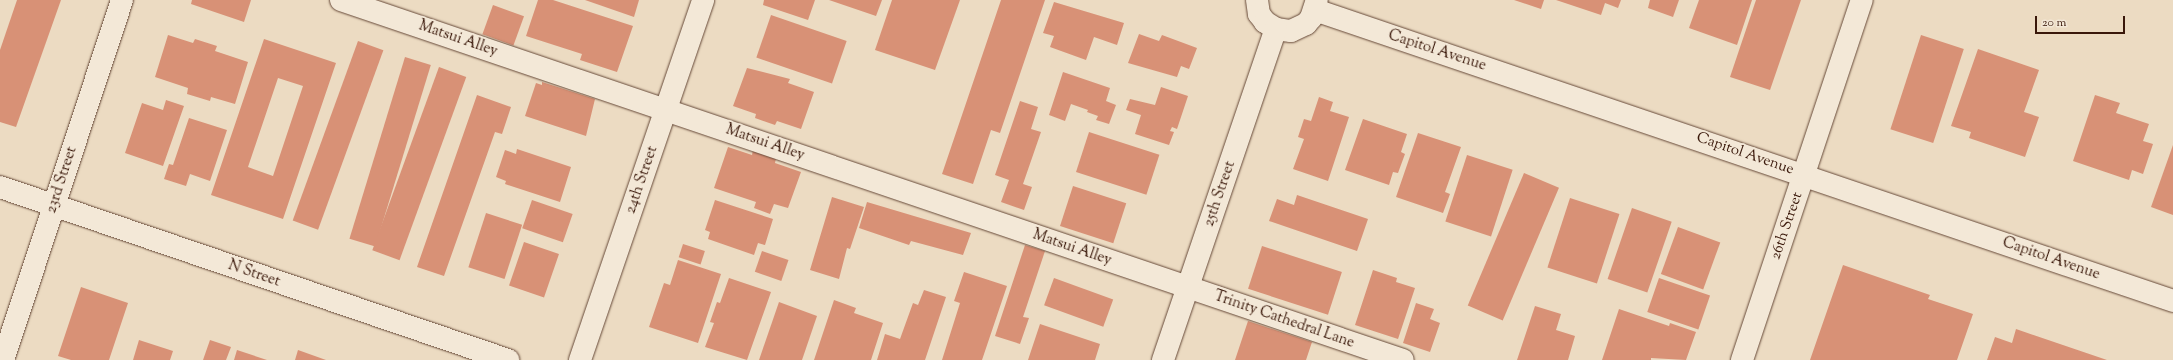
<!DOCTYPE html>
<html>
<head>
<meta charset="utf-8">
<style>
	body { margin:0 }
	#map { position:relative; width:2173px; height:360px; overflow:hidden; background:#ecdbc2; font-family:"Sorts Mill Goudy",serif }
	div>[style] { position:absolute }
	.building>* { inset:0; background:#d89176; transform-origin:0 0 }
	.roads { filter:drop-shadow(0 0 1px #664938) drop-shadow(0 0 1px #664938) }
	.minor>* { height:22px; margin:-11px; padding:0 11px; transform-origin:11px; border-radius:11px; background:#f3e8d7 }
	span { translate:-50% -50%; white-space:nowrap; text-align:center; line-height:1.15; -webkit-text-stroke:3.5px #f3e8d7; paint-order:stroke }
	.street-label { font-size:15px; color:#3a180a }
	.scale { position:absolute; left:2035px; top:16px; width:90px; height:18px; box-sizing:border-box; border:2px solid #3a180a; border-top:0; padding-left:5px; font-size:12px; line-height:14px; white-space:nowrap; color:#3a180a; -webkit-text-stroke:3px #f3e8d7; paint-order:stroke }
</style>
</head>
<body>
<div id="map">
	<div class="building">
		<div style="clip-path:polygon(17px 0,61px 0,16px 127px,0 122px,0 50px)"></div>
		<div style="clip-path:polygon(192px 0,251px 0,244px 22px,191px 4px)"></div>
		<div style="clip-path:polygon(538px 0,553px 0,633px 26px,617px 72px,580px 60px,582px 54px,526px 36px)"></div>
		<div style="clip-path:polygon(585px 0,639px 0,634px 17px)"></div>
		<div style="clip-path:polygon(764px 0,815px 0,808px 20px,763px 5px)"></div>
		<div style="clip-path:polygon(829px 0,882px 0,876px 16px)"></div>
		<div style="clip-path:polygon(892px 0,960px 0,935px 70px,875px 50px)"></div>
		<div style="clip-path:polygon(1001px 0,1045px 0,1000px 133px,991px 130px,973px 184px,942px 174px)"></div>
		<div style="clip-path:polygon(1514px 0,1544px 0,1541px 9px)"></div>
		<div style="clip-path:polygon(1556px 0,1621px 0,1618px 8px,1605px 3px,1601px 15px)"></div>
		<div style="clip-path:polygon(1650px 0,1679px 0,1673px 17px,1648px 8px)"></div>
		<div style="clip-path:polygon(1699px 0,1752px 0,1737px 45px,1689px 28px)"></div>
		<div style="clip-path:polygon(1756px 0,1801px 0,1770px 90px,1730px 77px)"></div>
		<div style="clip-path:polygon(1054px 2px,1124px 23px,1117px 45px,1094px 37px,1086px 60px,1050px 47px,1054px 36px,1043px 33px)"></div>
		<div style="left:493px;top:5px;width:33px;height:31px;rotate:20deg"></div>
		<div style="left:771px;top:15px;width:80px;height:45px;rotate:19deg"></div>
		<div style="clip-path:polygon(1139px 34px,1159px 41px,1162px 35px,1197px 48px,1189px 69px,1181px 66px,1177px 77px,1128px 63px)"></div>
		<div style="clip-path:polygon(168px 35px,193px 43px,195px 39px,217px 46px,215px 51px,248px 62px,235px 104px,211px 97px,210px 101px,187px 94px,188px 88px,155px 77px)"></div>
		<div style="left:1921px;top:35px;width:45px;height:99px;rotate:18deg"></div>
		<div style="clip-path:polygon(evenodd,264px 39px,336px 63px,283px 219px,211px 195px,264px 39px,278px 78px,303px 86px,273px 176px,248px 167px,278px 78px)"></div>
		<div style="left:358px;top:41px;width:27px;height:191px;rotate:20deg"></div>
		<div style="clip-path:polygon(1978px 49px,2039px 70px,2024px 112px,2039px 117px,2025px 157px,1969px 138px,1971px 132px,1951px 126px)"></div>
		<div style="left:405px;top:57px;width:27px;height:190px;rotate:17deg"></div>
		<div style="left:439px;top:67px;width:29px;height:195px;rotate:20deg"></div>
		<div style="clip-path:polygon(747px 68px,790px 79px,788px 83px,814px 92px,801px 129px,777px 121px,775px 125px,755px 118px,756px 114px,733px 106px)"></div>
		<div style="clip-path:polygon(1063px 72px,1110px 88px,1106px 101px,1116px 105px,1109px 124px,1096px 120px,1098px 116px,1087px 112px,1088px 110px,1071px 104px,1065px 121px,1049px 115px)"></div>
		<div style="clip-path:polygon(542px 82px,595px 99px,586px 136px,525px 116px,536px 83px,542px 85px)"></div>
		<div style="clip-path:polygon(1161px 87px,1188px 96px,1177px 129px,1172px 127px,1170px 131px,1174px 132px,1169px 145px,1135px 134px,1141px 115px,1126px 110px,1130px 99px,1155px 105px)"></div>
		<div style="clip-path:polygon(477px 95px,511px 107px,502px 134px,495px 132px,444px 276px,417px 267px)"></div>
		<div style="clip-path:polygon(2095px 95px,2120px 103px,2116px 113px,2149px 124px,2143px 141px,2153px 144px,2143px 174px,2132px 170px,2129px 180px,2073px 161px)"></div>
		<div style="clip-path:polygon(1319px 97px,1333px 102px,1330px 111px,1349px 117px,1328px 181px,1293px 169px,1304px 139px,1298px 137px,1304px 119px,1311px 121px)"></div>
		<div style="clip-path:polygon(166px 100px,184px 106px,163px 166px,125px 153px,142px 103px,163px 110px)"></div>
		<div style="clip-path:polygon(1020px 101px,1038px 107px,1031px 129px,1041px 132px,1023px 184px,1032px 187px,1024px 210px,1001px 202px,1009px 180px,995px 175px)"></div>
		<div style="clip-path:polygon(189px 118px,227px 130px,210px 181px,190px 174px,186px 186px,164px 179px,169px 164px,173px 165px)"></div>
		<div style="clip-path:polygon(1363px 119px,1407px 134px,1401px 152px,1405px 154px,1398px 173px,1393px 172px,1389px 185px,1345px 170px)"></div>
		<div style="left:1089px;top:132px;width:74px;height:42px;rotate:18deg"></div>
		<div style="clip-path:polygon(1418px 133px,1461px 147px,1445px 192px,1450px 194px,1443px 213px,1396px 197px)"></div>
		<div style="clip-path:polygon(2173px 145px,2173px 215px,2151px 207px)"></div>
		<div style="clip-path:polygon(728px 147px,752px 155px,753px 150px,776px 158px,775px 163px,801px 172px,788px 208px,774px 204px,770px 214px,754px 208px,756px 202px,714px 188px)"></div>
		<div style="clip-path:polygon(517px 149px,571px 167px,560px 202px,505px 184px,506px 181px,496px 177px,505px 150px,516px 154px)"></div>
		<div style="left:1467px;top:155px;width:48px;height:70px;rotate:18deg"></div>
		<div style="left:1524px;top:173px;width:38px;height:144px;rotate:23deg"></div>
		<div style="left:1073px;top:186px;width:56px;height:42px;rotate:18deg"></div>
		<div style="clip-path:polygon(1297px 195px,1368px 219px,1357px 251px,1269px 221px,1277px 199px,1294px 205px)"></div>
		<div style="clip-path:polygon(832px 197px,864px 207px,850px 249px,847px 248px,839px 279px,810px 270px)"></div>
		<div style="left:1570px;top:198px;width:52px;height:73px;rotate:18deg"></div>
		<div style="left:532px;top:200px;width:43px;height:30px;rotate:19deg"></div>
		<div style="clip-path:polygon(715px 200px,773px 219px,765px 245px,758px 243px,754px 255px,708px 239px,710px 232px,705px 230px)"></div>
		<div style="clip-path:polygon(867px 202px,971px 233px,963px 255px,911px 241px,909px 245px,859px 228px)"></div>
		<div style="left:1632px;top:208px;width:42px;height:75px;rotate:19deg"></div>
		<div style="left:486px;top:213px;width:38px;height:57px;rotate:18deg"></div>
		<div style="left:1678px;top:227px;width:45px;height:50px;rotate:20deg"></div>
		<div style="left:524px;top:242px;width:37px;height:46px;rotate:19deg"></div>
		<div style="left:683px;top:244px;width:23px;height:14px;rotate:18deg"></div>
		<div style="clip-path:polygon(1025px 245px,1045px 251px,1023px 317px,1029px 318px,1020px 344px,995px 336px)"></div>
		<div style="left:1262px;top:246px;width:84px;height:45px;rotate:18deg"></div>
		<div style="left:762px;top:251px;width:28px;height:22px;rotate:19deg"></div>
		<div style="clip-path:polygon(678px 260px,721px 274px,698px 343px,649px 327px,664px 283px,670px 285px)"></div>
		<div style="clip-path:polygon(1843px 265px,1930px 295px,1928px 299px,1973px 314px,1957px 360px,1810px 360px)"></div>
		<div style="clip-path:polygon(1373px 270px,1397px 278px,1396px 282px,1415px 288px,1398px 339px,1355px 325px)"></div>
		<div style="clip-path:polygon(964px 272px,1007px 286px,982px 360px,942px 360px,960px 303px,954px 301px)"></div>
		<div style="clip-path:polygon(729px 278px,771px 292px,747px 360px,705px 347px,714px 323px,710px 322px,717px 302px,720px 303px)"></div>
		<div style="left:1054px;top:278px;width:63px;height:29px;rotate:20deg"></div>
		<div style="left:1659px;top:278px;width:54px;height:36px;rotate:19deg"></div>
		<div style="clip-path:polygon(81px 287px,128px 303px,109px 360px,71px 360px,58px 356px)"></div>
		<div style="clip-path:polygon(924px 290px,946px 297px,925px 360px,877px 360px,885px 334px,900px 339px,913px 303px,918px 305px)"></div>
		<div style="clip-path:polygon(834px 300px,856px 308px,854px 313px,883px 323px,871px 360px,814px 360px)"></div>
		<div style="clip-path:polygon(779px 302px,817px 316px,802px 360px,759px 360px)"></div>
		<div style="clip-path:polygon(1416px 303px,1434px 309px,1430px 319px,1440px 323px,1430px 352px,1403px 343px)"></div>
		<div style="clip-path:polygon(1535px 306px,1561px 314px,1556px 330px,1575px 336px,1568px 360px,1517px 360px)"></div>
		<div style="clip-path:polygon(1619px 309px,1669px 326px,1670px 323px,1696px 332px,1686px 360px,1651px 358px,1651px 360px,1602px 360px)"></div>
		<div style="clip-path:polygon(1248px 321px,1312px 342px,1306px 360px,1235px 360px)"></div>
		<div style="clip-path:polygon(1040px 324px,1100px 344px,1095px 360px,1028px 360px)"></div>
		<div style="clip-path:polygon(2016px 329px,2107px 360px,1987px 360px,1995px 337px,2012px 343px)"></div>
		<div style="clip-path:polygon(139px 340px,173px 351px,170px 360px,133px 360px)"></div>
		<div style="clip-path:polygon(210px 340px,231px 347px,226px 360px,203px 360px)"></div>
		<div style="clip-path:polygon(237px 350px,267px 360px,234px 360px)"></div>
		<div style="clip-path:polygon(298px 350px,326px 360px,295px 360px)"></div>
	</div>
	<div class="roads">
		<div class="minor">
			<div style="left:341px;top:0;width:1121px;rotate:18.73deg"></div>
			<div style="left:1257px;top:0;width:14px;rotate:82deg"></div>
			<div style="left:1259px;top:14px;width:10px;rotate:53deg"></div>
			<div style="left:1265px;top:22px;width:13px;rotate:32deg"></div>
			<div style="left:1276px;top:29px;width:15px;rotate:8deg"></div>
			<div style="left:1291px;top:31px;width:17px;rotate:-25deg"></div>
			<div style="left:1306px;top:24px;width:8px;rotate:-50deg"></div>
			<div style="left:1311px;top:18px;width:19px;rotate:-72deg"></div>
			<div style="left:1315px;top:10px;width:906px;rotate:18.73deg"></div>
			<div style="left:0;top:187px;width:537px;rotate:18.81deg"></div>
			<div style="left:3px;top:360px;width:379px;rotate:-71.7deg"></div>
			<div style="left:580px;top:360px;width:380px;rotate:-71.1deg"></div>
			<div style="left:1163px;top:360px;width:350px;rotate:-71.2deg"></div>
			<div style="left:1742px;top:360px;width:379px;rotate:-71.6deg"></div>
		</div>
	</div>
	<div class="street-label">
		<span style="left:458px;top:39px;rotate:19deg">Matsui Alley</span>
		<span style="left:1437px;top:51px;rotate:18deg">Capitol Avenue</span>
		<span style="left:765px;top:143px;rotate:19deg">Matsui Alley</span>
		<span style="left:1745px;top:154px;rotate:19deg">Capitol Avenue</span>
		<span style="left:62px;top:180px;rotate:-72deg">23rd Street</span>
		<span style="left:642px;top:180px;rotate:-71deg">24th Street</span>
		<span style="left:1220px;top:194px;rotate:-71deg">25th Street</span>
		<span style="left:1787px;top:226px;rotate:-71deg">26th Street</span>
		<span style="left:1072px;top:248px;rotate:19deg">Matsui Alley</span>
		<span style="left:2051px;top:259px;rotate:19deg">Capitol Avenue</span>
		<span style="left:254px;top:274px;rotate:19deg">N Street</span>
		<span style="left:1284px;top:320px;rotate:19deg">Trinity Cathedral Lane</span>
	</div>
	<div class="scale">20 m</div>
</div>
</body>
</html>
